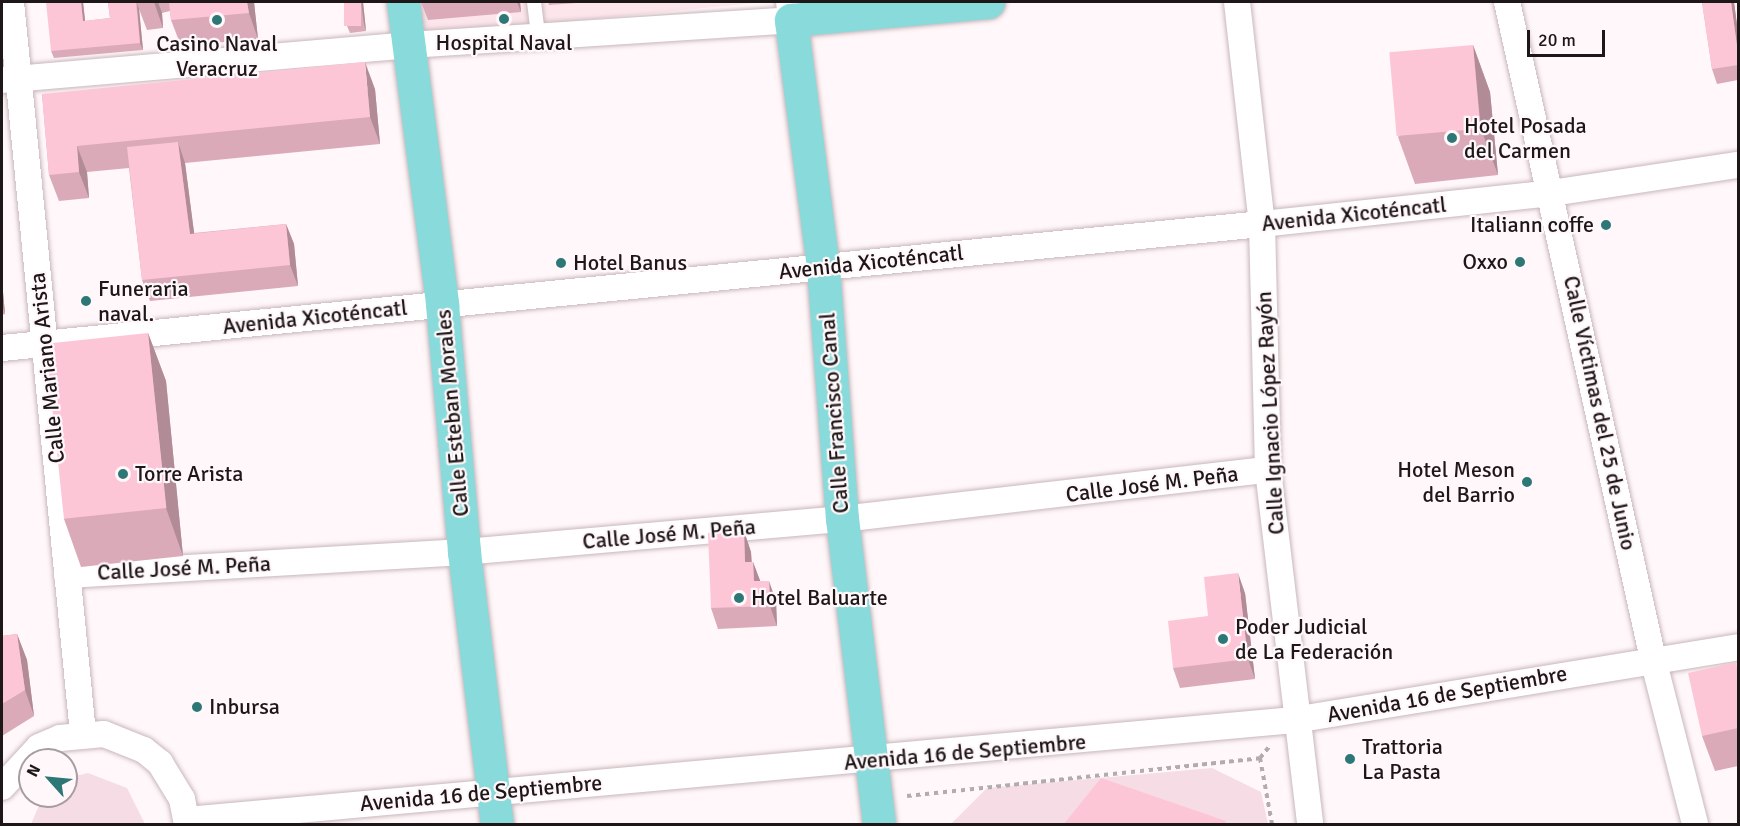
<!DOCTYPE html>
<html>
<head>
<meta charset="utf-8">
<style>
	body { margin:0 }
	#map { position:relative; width:1740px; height:826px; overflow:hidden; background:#fff7f9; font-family:Signika,sans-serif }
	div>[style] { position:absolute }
	.built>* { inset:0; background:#fce6ec }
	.green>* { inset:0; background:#f6dce4 }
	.path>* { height:4px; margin-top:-2px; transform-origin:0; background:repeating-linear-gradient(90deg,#b3acae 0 4.5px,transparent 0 9px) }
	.roads { filter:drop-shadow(0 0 2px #c9b7bc) drop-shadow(0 0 2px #c9b7bc) }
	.service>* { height:14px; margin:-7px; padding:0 7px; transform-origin:7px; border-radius:7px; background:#fff }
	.minor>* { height:26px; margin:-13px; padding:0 13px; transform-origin:13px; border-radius:13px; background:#fff }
	.primary>* { height:33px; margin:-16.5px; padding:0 16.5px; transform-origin:16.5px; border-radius:16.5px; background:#89dada }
	.wall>* { inset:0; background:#daaab9 }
	.shaded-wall>* { inset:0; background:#b18b96 }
	.building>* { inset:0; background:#fdc6d7; transform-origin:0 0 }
	.dots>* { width:16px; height:16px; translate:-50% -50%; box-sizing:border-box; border:3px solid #fff7f9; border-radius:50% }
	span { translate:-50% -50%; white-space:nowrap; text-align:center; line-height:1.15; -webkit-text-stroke:4.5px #fff7f9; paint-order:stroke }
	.poi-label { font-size:22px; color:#1d1718 }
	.left { translate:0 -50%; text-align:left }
	.right { translate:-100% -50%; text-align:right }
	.street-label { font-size:22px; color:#1d1718 }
	.frame { position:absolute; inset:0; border:3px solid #1d1718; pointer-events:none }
	.north { position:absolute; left:18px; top:748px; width:60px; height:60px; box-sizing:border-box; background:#fff7f9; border:2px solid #a59d9f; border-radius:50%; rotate:297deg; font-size:16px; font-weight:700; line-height:24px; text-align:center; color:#1d1718 }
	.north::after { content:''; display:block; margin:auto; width:21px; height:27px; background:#2d7777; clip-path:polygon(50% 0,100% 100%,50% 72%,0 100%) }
	.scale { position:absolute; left:1527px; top:30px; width:78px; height:27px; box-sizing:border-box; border:3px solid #1d1718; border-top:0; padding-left:8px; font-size:18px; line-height:21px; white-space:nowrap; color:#1d1718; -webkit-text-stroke:4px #fff7f9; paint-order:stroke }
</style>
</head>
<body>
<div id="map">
	<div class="built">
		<div style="clip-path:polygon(414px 2px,766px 2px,417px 36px)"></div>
	</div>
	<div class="green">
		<div style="clip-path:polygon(1212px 768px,1261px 792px,1268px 824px,951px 824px,987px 788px)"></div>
		<div style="clip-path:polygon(88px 773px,127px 788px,145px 824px,31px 824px,43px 796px,66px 796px,66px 778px)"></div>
	</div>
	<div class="path">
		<div style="left:1260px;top:758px;width:14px;rotate:-51deg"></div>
		<div style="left:907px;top:796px;width:355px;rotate:-6.1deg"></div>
		<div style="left:1260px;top:758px;width:67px;rotate:79.7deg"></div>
	</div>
	<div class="roads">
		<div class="service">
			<div style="left:534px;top:2px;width:34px;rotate:83deg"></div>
		</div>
		<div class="minor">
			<div style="left:11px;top:2px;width:736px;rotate:84.38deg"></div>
			<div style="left:1237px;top:2px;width:223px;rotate:83.6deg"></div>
			<div style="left:1262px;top:224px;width:246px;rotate:88.6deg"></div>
			<div style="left:1268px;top:470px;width:356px;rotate:83.2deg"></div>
			<div style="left:1507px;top:2px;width:673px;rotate:77.47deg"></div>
			<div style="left:1653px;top:659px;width:170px;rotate:75.7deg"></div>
			<div style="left:2px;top:80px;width:409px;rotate:-4.9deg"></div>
			<div style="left:409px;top:45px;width:383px;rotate:-3.7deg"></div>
			<div style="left:791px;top:20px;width:18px;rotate:-96deg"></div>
			<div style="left:2px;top:348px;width:1266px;rotate:-5.62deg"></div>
			<div style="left:1262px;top:224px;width:292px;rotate:-6.1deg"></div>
			<div style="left:1552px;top:193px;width:188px;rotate:-8.6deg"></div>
			<div style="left:67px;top:575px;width:398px;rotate:-3.3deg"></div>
			<div style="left:464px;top:552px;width:379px;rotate:-5deg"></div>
			<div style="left:842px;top:519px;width:429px;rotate:-6.6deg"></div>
			<div style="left:2px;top:787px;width:54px;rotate:-47.2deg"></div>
			<div style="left:39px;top:747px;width:23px;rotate:-23deg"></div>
			<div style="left:60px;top:738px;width:44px;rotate:-5.2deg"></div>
			<div style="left:104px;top:734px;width:43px;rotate:21.8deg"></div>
			<div style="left:144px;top:750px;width:21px;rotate:39deg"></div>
			<div style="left:160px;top:763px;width:42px;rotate:58.6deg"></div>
			<div style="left:182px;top:799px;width:25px;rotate:79deg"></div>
			<div style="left:187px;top:820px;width:1112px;rotate:-5.16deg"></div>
			<div style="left:1294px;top:720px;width:450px;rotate:-9.3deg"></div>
		</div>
		<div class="primary">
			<div style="left:403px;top:2px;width:305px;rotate:82.6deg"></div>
			<div style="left:442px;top:304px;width:249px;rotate:84.9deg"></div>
			<div style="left:464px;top:552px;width:274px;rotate:83.1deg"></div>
			<div style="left:879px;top:824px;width:307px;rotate:-96.9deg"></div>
			<div style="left:842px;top:519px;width:253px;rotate:-94.3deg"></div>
			<div style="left:823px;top:267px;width:249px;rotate:-97.4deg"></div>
			<div style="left:791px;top:20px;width:198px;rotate:-5.2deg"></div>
		</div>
	</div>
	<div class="wall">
		<div style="clip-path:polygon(83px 2px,85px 21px,110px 18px,108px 2px,254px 2px,258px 39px,181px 46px,171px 20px,170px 11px,162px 13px,163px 28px,147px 30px,139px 9px,143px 50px,54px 58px,51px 51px)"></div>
		<div style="clip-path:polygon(363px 2px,366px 31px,350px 33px,347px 26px)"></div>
		<div style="clip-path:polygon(421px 2px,520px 2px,521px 12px,428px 20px)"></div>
		<div style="clip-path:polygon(548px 2px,590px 2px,549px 5px)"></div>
		<div style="clip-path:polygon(1702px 2px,1734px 2px,1738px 32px,1738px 80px,1717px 84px,1712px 69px)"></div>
		<div style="clip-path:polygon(1473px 45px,1490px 92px,1498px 175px,1415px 184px,1398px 137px)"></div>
		<div style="clip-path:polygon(375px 89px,380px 144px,185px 163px,194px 233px,286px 224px,294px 244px,298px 286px,150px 301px,142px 280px,129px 168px,87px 172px,89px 198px,59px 201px,49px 175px,42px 94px)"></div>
		<div style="clip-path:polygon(2px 281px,5px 314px,2px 315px)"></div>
		<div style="clip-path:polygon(148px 333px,166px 381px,183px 556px,81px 567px,64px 519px)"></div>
		<div style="clip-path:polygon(744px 531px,751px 552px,752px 562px,753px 562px,760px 581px,776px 601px,777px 626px,718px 629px,711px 608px)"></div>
		<div style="clip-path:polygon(1245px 593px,1255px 679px,1180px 688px,1173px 668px,1208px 616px)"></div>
		<div style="clip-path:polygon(17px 634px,27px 660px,34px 716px,2px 736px,2px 636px)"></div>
		<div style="clip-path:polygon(1738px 668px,1738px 766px,1715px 771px,1702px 736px)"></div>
	</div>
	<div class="shaded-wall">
		<div style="clip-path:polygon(81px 2px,83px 2px,86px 29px,83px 21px)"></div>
		<div style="clip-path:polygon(154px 2px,158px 2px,162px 13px,163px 28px)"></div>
		<div style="clip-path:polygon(247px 2px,254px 2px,258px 39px,249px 13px)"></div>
		<div style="clip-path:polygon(361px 2px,363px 2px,366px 31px,364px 24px)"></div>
		<div style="clip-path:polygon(517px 2px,520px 2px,521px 12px)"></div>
		<div style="clip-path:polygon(1731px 2px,1734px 2px,1738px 32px,1738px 53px)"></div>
		<div style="clip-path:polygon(137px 3px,139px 9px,143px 50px,140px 43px)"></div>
		<div style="clip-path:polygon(1473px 45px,1490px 92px,1498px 175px,1481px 129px)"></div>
		<div style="clip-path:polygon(365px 62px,375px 89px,380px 144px,370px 117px)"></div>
		<div style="clip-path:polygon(178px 142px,185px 163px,197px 255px,190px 234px)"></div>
		<div style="clip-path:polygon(77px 146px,87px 172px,89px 198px,79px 172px)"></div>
		<div style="clip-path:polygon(286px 224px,294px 244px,298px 286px,290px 265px)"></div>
		<div style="clip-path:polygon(2px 281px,5px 314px,2px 305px)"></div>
		<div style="clip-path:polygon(148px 333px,166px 381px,183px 556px,166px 508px)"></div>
		<div style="clip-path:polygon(744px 531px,751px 552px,752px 583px,745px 562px)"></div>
		<div style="clip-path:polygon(753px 562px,761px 583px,754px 581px)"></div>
		<div style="clip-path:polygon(1238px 573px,1245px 593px,1255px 679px,1248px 659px)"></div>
		<div style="clip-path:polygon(769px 581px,776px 601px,777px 626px,770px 606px)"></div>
		<div style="clip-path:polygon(17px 634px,27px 660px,34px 716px,25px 690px)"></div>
	</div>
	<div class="building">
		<div style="clip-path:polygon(46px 2px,81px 2px,83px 21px,110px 18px,108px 2px,136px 2px,140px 43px,51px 51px)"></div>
		<div style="clip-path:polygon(169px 2px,247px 2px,249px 13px,171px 20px)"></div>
		<div style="left:344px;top:2px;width:17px;height:24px"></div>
		<div style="clip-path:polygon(1702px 2px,1731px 2px,1738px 53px,1738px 65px,1712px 69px)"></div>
		<div style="left:1473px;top:45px;width:84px;height:84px;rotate:85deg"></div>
		<div style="clip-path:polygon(365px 62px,370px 117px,77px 146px,79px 172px,49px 175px,42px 94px)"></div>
		<div style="clip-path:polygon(178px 142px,190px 234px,286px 224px,290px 265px,142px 280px,127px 147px)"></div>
		<div style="left:148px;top:333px;width:176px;height:103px;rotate:84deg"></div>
		<div style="clip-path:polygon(744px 531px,745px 562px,753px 562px,754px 581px,769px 581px,770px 606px,711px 608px,708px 533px)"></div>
		<div style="clip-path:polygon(1238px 573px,1248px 659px,1173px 668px,1168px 621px,1208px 616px,1204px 577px)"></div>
		<div style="clip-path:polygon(17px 634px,25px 690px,2px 704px,2px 636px)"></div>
		<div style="clip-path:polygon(1736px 662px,1738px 672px,1738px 728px,1702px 736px,1688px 673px)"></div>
		<div style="clip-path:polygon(1101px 778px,1226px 821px,1225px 825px,1063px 825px)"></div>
	</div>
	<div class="dots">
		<div style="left:504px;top:19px;background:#2d7777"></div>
		<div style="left:217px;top:20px;background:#2d7777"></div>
		<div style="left:1452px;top:138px;background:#2d7777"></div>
		<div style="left:1606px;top:225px;background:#2d7777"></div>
		<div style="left:1520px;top:262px;background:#2d7777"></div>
		<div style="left:561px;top:263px;background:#2d7777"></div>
		<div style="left:86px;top:301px;background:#2d7777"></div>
		<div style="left:123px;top:474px;background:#2d7777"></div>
		<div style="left:1527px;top:482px;background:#2d7777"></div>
		<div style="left:739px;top:598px;background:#2d7777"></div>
		<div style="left:1223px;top:639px;background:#2d7777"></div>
		<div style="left:197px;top:707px;background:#2d7777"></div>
		<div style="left:1350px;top:759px;background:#2d7777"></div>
	</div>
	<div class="poi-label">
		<span style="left:217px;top:56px">Casino Naval<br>Veracruz</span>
		<span style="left:504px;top:43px">Hospital Naval</span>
		<span class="left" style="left:1464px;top:138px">Hotel Posada<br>del Carmen</span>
		<span class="right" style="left:1594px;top:225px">Italiann coffe</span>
		<span class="right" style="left:1508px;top:262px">Oxxo</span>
		<span class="left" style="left:573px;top:263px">Hotel Banus</span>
		<span class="left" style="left:98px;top:301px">Funeraria<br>naval.</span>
		<span class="right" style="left:1515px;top:482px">Hotel Meson<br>del Barrio</span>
		<span class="left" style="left:135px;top:474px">Torre Arista</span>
		<span class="left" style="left:751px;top:598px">Hotel Baluarte</span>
		<span class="left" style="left:1235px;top:639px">Poder Judicial<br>de La Federación</span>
		<span class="left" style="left:209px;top:707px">Inbursa</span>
		<span class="left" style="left:1362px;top:759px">Trattoria<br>La Pasta</span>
	</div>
	<div class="street-label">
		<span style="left:1354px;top:214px;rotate:-6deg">Avenida Xicoténcatl</span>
		<span style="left:871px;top:262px;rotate:-6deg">Avenida Xicoténcatl</span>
		<span style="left:315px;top:317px;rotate:-6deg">Avenida Xicoténcatl</span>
		<span style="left:47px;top:368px;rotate:-96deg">Calle Mariano Arista</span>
		<span style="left:452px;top:413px;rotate:-95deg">Calle Esteban Morales</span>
		<span style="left:834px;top:413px;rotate:-94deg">Calle Francisco Canal</span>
		<span style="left:1270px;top:413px;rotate:-93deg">Calle Ignacio López Rayón</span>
		<span style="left:1600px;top:413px;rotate:78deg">Calle Víctimas del 25 de Junio</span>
		<span style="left:1152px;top:484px;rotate:-7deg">Calle José M. Peña</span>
		<span style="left:669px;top:534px;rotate:-5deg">Calle José M. Peña</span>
		<span style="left:184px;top:568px;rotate:-3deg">Calle José M. Peña</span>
		<span style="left:1447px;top:694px;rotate:-10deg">Avenida 16 de Septiembre</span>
		<span style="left:965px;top:752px;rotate:-5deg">Avenida 16 de Septiembre</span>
		<span style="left:481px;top:793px;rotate:-5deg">Avenida 16 de Septiembre</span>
	</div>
	<div class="frame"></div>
	<div class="north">N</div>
	<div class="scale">20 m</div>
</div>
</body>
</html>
